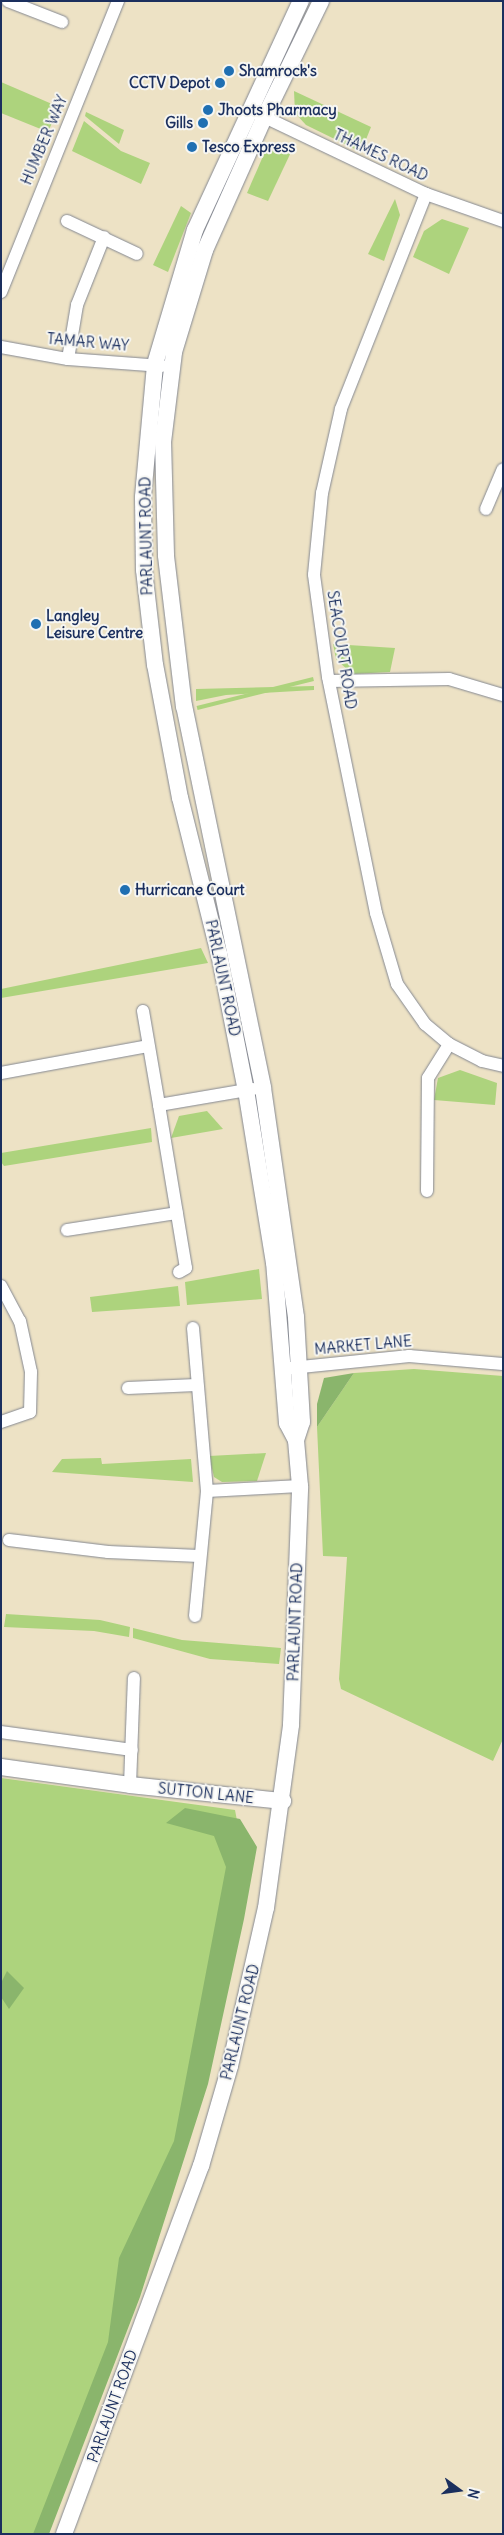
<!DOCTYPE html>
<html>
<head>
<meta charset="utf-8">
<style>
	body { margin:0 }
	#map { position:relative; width:504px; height:2535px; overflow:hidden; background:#ede2c5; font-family:Delius,sans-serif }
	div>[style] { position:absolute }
	.green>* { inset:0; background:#add37d; transform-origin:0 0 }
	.forest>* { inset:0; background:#8ab56c }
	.roads { filter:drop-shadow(0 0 1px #848892) drop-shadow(0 0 1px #848892) }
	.minor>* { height:12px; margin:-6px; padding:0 6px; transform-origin:6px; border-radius:6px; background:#fff }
	.tertiary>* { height:16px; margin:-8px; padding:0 8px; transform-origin:8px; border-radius:8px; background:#fff }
	.dots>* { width:14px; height:14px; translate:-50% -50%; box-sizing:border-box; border:2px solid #f6f6f2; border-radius:50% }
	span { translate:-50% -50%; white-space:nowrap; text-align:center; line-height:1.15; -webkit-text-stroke:4px #f6f6f2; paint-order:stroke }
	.poi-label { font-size:15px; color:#1b2f5e; font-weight:700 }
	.left { translate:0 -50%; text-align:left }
	.right { translate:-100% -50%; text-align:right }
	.street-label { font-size:15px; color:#1b2f5e }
	.frame { position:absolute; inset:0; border:2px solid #1b2f5e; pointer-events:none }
	.north { position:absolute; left:434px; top:2465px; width:50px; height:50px; -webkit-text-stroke:4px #f6f6f2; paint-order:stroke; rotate:104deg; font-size:14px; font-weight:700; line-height:20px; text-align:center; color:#1b2f5e }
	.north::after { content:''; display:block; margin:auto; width:18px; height:22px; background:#1b2f5e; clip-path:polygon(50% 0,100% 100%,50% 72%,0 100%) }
</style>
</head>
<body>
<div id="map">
	<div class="green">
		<div style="clip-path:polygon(1px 82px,59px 107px,48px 132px,1px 113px)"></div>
		<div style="clip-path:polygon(294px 91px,371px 127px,361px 152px,306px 125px,295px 113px)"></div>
		<div style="clip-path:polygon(86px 112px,124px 130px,119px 144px,85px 116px)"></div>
		<div style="clip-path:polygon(84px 121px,121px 151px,150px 163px,141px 184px,72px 151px)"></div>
		<div style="clip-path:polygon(285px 146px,292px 150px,268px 201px,247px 193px,264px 154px)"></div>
		<div style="clip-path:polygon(395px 199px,400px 215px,384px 261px,368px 254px)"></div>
		<div style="clip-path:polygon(181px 206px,191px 213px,168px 272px,153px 265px)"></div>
		<div style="clip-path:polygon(442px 219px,469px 228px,449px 274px,413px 257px,424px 231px)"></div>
		<div style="clip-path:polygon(333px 644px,395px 648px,390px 672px,352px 674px,336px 659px)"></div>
		<div style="left:313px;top:677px;width:4px;height:120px;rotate:76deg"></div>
		<div style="clip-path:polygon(314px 686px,314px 690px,226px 695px,196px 701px,196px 689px)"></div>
		<div style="clip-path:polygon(201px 948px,208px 963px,1px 998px,1px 989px)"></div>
		<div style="clip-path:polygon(460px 1070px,497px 1083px,495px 1105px,434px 1100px,438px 1078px)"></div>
		<div style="clip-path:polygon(207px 1111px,223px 1129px,171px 1138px,179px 1116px)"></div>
		<div style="clip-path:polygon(151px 1128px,152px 1142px,4px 1166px,1px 1162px,1px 1153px)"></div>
		<div style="clip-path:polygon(259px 1269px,262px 1299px,187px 1305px,185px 1282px)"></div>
		<div style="clip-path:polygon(178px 1286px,180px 1306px,92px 1312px,90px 1297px)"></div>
		<div style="clip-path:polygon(414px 1369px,503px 1376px,503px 1739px,493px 1761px,341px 1689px,339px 1679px,347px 1557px,323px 1556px,317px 1427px,354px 1373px)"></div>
		<div style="clip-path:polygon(266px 1453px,257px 1481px,222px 1482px,214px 1477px,209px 1456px)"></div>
		<div style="clip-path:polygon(101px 1458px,102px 1464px,191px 1459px,193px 1482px,52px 1472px,62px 1459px)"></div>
		<div style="clip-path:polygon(6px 1614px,100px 1620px,130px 1627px,129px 1637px,94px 1631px,4px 1627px)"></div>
		<div style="clip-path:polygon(133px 1628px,182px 1640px,281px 1648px,279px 1664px,210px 1659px,133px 1638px)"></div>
		<div style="clip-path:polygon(1px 1778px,235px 1810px,243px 1853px,235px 1953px,206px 2084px,40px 2534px,1px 2534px)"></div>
	</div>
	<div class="forest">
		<div style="clip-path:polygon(354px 1373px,317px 1427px,317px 1404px,324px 1378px)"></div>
		<div style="clip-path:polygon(185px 1808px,240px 1819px,257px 1847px,244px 1919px,208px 2084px,140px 2297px,49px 2534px,33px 2534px,108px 2342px,119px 2258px,174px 2141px,226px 1867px,214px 1836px,166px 1823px)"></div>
		<div style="clip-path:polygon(7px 1971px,24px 1988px,9px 2009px,1px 1997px,1px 1983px)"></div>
	</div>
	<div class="roads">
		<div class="minor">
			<div style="left:8px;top:1px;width:58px;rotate:21.3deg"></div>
			<div style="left:256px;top:113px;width:188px;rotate:25.5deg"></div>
			<div style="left:426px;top:194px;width:82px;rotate:19.3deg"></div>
			<div style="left:426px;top:194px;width:231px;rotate:111.6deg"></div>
			<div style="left:341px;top:409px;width:86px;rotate:102.7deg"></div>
			<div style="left:322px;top:493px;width:82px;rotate:95.6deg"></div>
			<div style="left:314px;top:575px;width:103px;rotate:82.2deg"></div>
			<div style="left:328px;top:677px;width:241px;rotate:78.5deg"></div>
			<div style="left:376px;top:913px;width:74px;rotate:73.5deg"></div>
			<div style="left:397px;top:984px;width:49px;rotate:55deg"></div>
			<div style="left:425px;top:1024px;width:31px;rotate:40deg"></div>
			<div style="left:449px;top:1044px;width:37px;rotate:27deg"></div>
			<div style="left:482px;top:1061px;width:22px;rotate:13deg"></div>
			<div style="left:67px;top:221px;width:77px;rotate:25.2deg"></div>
			<div style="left:1px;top:292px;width:314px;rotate:-68.1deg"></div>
			<div style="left:1px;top:347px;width:68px;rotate:10.2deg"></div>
			<div style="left:68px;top:359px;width:94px;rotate:4.3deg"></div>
			<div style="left:68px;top:359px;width:55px;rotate:-80.5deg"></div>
			<div style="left:77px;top:305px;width:73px;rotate:-68.3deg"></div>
			<div style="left:486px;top:509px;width:43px;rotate:-67deg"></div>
			<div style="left:329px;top:681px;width:120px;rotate:-1deg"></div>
			<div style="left:449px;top:679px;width:56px;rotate:16.5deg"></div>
			<div style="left:143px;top:1011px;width:95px;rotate:80.3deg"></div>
			<div style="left:159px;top:1105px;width:95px;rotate:-9.7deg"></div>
			<div style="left:1px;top:1073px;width:149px;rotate:-10.4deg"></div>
			<div style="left:159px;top:1105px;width:165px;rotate:80.6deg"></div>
			<div style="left:186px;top:1268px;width:8px;rotate:150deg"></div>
			<div style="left:427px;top:1191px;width:113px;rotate:-89.5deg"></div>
			<div style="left:428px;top:1078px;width:40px;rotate:-58deg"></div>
			<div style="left:67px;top:1230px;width:111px;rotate:-8.8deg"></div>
			<div style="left:1px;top:1286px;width:40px;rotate:62deg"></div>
			<div style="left:20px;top:1321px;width:52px;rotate:77.8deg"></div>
			<div style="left:31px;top:1372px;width:40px;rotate:91.4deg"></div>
			<div style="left:30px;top:1412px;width:31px;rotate:161deg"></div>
			<div style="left:193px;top:1328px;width:164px;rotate:85.1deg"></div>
			<div style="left:207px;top:1491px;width:93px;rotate:-3.1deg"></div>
			<div style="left:291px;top:1368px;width:119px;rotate:-5.8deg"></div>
			<div style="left:409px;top:1356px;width:94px;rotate:4.9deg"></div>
			<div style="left:128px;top:1388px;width:68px;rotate:-2.5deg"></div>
			<div style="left:9px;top:1540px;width:100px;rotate:6.9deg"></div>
			<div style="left:108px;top:1552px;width:91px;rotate:2.5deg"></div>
			<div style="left:195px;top:1616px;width:126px;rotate:-84.5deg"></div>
			<div style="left:1px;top:1732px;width:132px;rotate:7.8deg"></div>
			<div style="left:130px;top:1785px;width:107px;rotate:-87.9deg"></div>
		</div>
		<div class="tertiary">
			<div style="left:296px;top:1440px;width:19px;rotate:-72deg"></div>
			<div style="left:302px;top:1422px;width:105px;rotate:-93.3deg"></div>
			<div style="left:296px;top:1317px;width:232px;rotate:-98.2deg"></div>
			<div style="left:263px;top:1087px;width:388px;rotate:-101.7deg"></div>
			<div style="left:184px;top:707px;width:153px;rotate:-96.8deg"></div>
			<div style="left:166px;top:555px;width:113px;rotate:-91.5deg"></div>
			<div style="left:163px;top:442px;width:91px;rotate:-83deg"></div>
			<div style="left:174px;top:352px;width:107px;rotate:-73.1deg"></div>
			<div style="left:205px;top:250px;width:145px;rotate:-65.9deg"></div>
			<div style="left:264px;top:118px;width:130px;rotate:-64deg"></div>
			<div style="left:1px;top:1767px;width:130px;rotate:7.9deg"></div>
			<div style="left:130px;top:1785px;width:154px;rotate:6deg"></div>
			<div style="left:64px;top:2534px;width:393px;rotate:-69.6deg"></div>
			<div style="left:201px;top:2166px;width:104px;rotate:-73.8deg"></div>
			<div style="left:230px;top:2066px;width:162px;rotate:-77.2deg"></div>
			<div style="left:266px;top:1908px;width:185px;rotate:-82.2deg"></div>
			<div style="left:291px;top:1725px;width:239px;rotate:-87.8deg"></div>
			<div style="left:300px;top:1486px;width:46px;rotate:-95deg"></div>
			<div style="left:296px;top:1440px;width:19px;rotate:-118deg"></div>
			<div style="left:287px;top:1423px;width:161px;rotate:-94.6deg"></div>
			<div style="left:274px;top:1263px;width:174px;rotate:-99.2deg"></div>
			<div style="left:246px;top:1091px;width:140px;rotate:-101.1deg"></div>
			<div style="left:219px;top:954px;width:161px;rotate:-104deg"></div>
			<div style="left:180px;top:798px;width:135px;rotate:-100.6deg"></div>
			<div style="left:155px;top:665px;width:96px;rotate:-96.6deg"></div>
			<div style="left:144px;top:570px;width:73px;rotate:-90.8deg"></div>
			<div style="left:143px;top:497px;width:134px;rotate:-84.8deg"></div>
			<div style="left:155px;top:364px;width:140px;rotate:-73.4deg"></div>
			<div style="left:195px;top:230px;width:252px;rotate:-65.2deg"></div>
		</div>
	</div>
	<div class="dots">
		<div style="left:229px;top:71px;background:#1f6fb2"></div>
		<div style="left:220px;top:83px;background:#1f6fb2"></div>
		<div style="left:208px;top:110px;background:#1f6fb2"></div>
		<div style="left:203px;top:123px;background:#1f6fb2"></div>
		<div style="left:192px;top:147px;background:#1f6fb2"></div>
		<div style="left:36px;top:624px;background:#1f6fb2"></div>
		<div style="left:125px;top:890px;background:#1f6fb2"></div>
	</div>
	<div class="poi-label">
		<span class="left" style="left:239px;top:71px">Shamrock's</span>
		<span class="right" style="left:210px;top:83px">CCTV Depot</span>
		<span class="left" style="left:218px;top:110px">Jhoots Pharmacy</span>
		<span class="right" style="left:193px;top:123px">Gills</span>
		<span class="left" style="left:202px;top:147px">Tesco Express</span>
		<span class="left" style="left:46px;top:624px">Langley<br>Leisure Centre</span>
		<span class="left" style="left:135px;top:890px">Hurricane Court</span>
	</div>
	<div class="street-label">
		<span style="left:44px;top:140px;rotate:-67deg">HUMBER WAY</span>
		<span style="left:381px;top:155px;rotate:25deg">THAMES ROAD</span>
		<span style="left:88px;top:342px;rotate:5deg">TAMAR WAY</span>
		<span style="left:146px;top:536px;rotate:-91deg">PARLAUNT ROAD</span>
		<span style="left:342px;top:650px;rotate:81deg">SEACOURT ROAD</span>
		<span style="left:223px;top:978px;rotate:78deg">PARLAUNT ROAD</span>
		<span style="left:363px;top:1345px;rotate:-5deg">MARKET LANE</span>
		<span style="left:295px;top:1622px;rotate:-88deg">PARLAUNT ROAD</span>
		<span style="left:206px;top:1793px;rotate:6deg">SUTTON LANE</span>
		<span style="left:240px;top:2022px;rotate:-76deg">PARLAUNT ROAD</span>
		<span style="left:112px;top:2406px;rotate:-70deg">PARLAUNT ROAD</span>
	</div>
	<div class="frame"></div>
	<div class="north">N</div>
</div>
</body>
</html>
